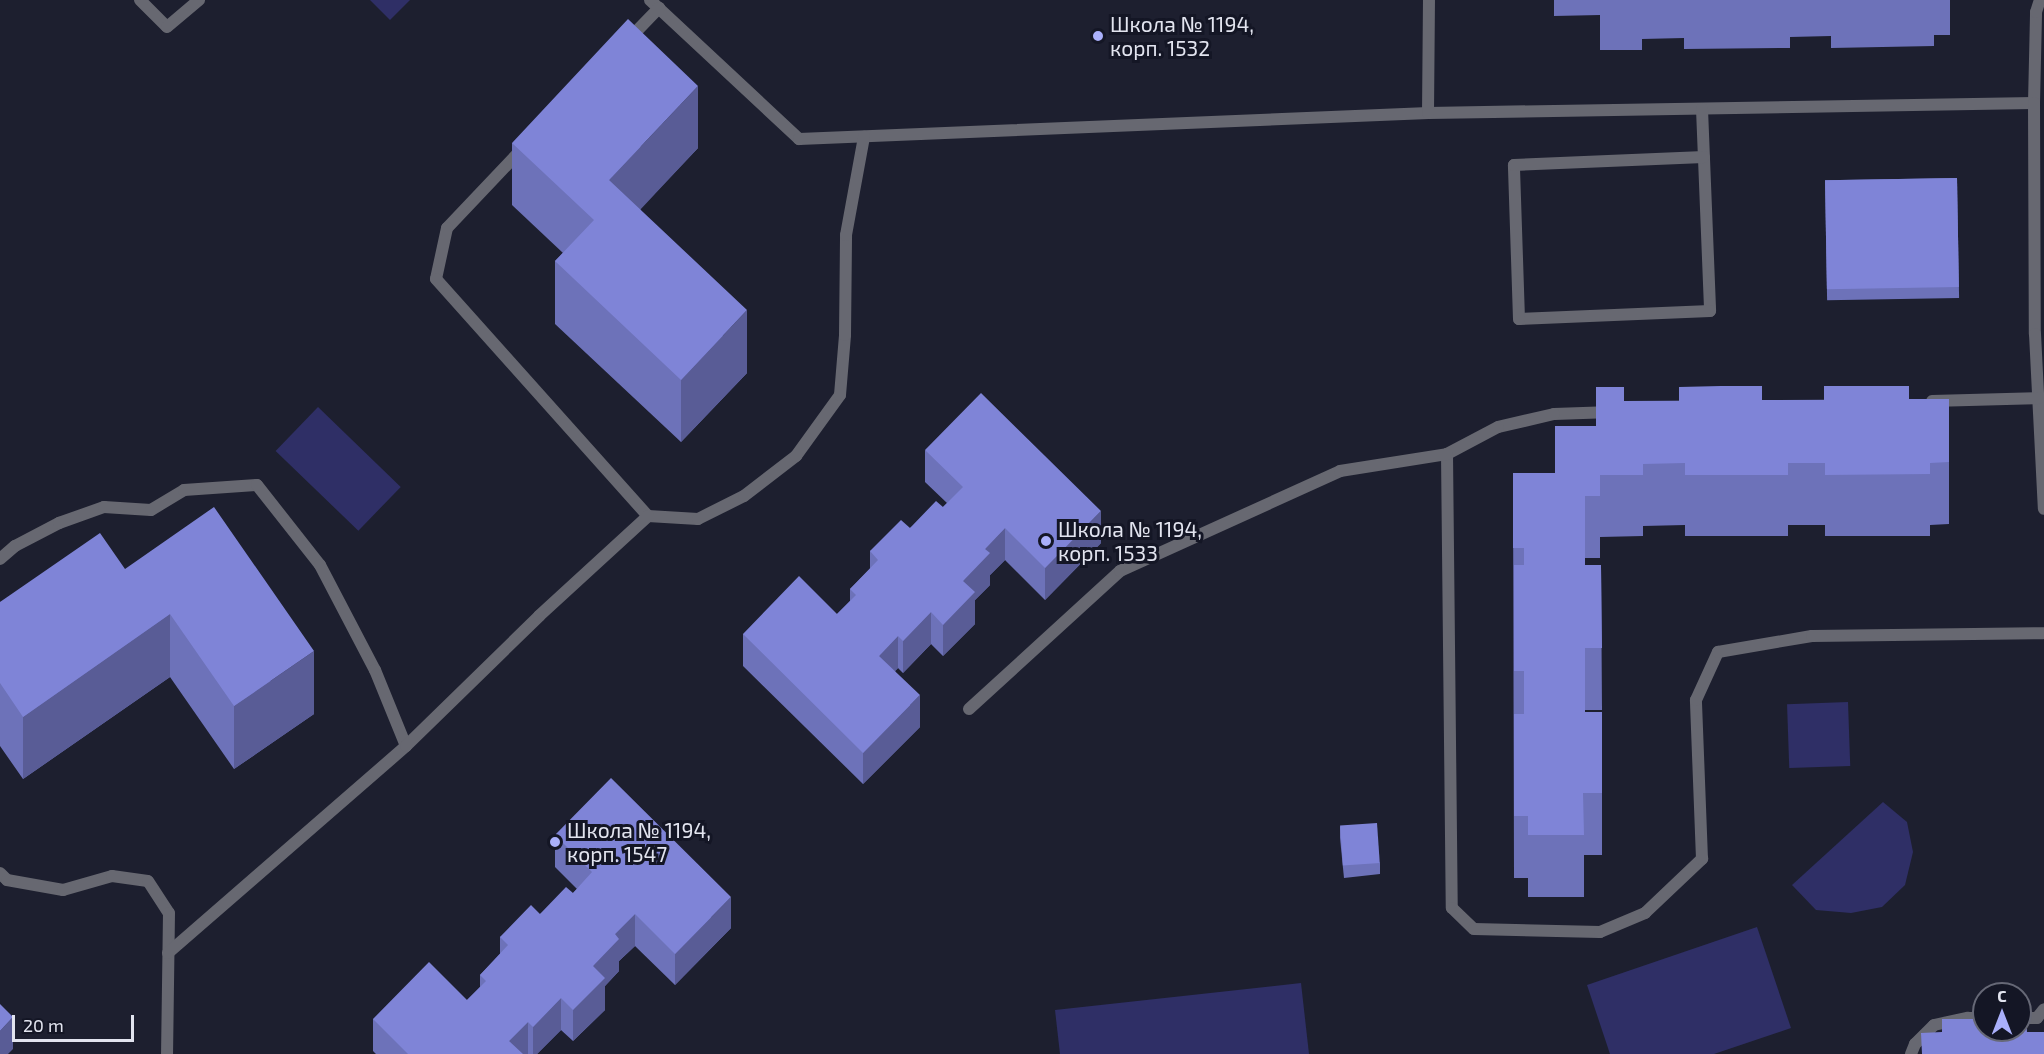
<!DOCTYPE html>
<html>
<head>
<meta charset="utf-8">
<style>
	body { margin:0 }
	#map { position:relative; width:2044px; height:1054px; overflow:hidden; background:#1d1f2f; font-family:"Exo 2",sans-serif }
	div>[style] { position:absolute }
	.green>* { inset:0; background:#2f2f66; transform-origin:0 0 }
	.lane>* { height:12px; margin:-6px; padding:0 6px; transform-origin:6px; border-radius:6px; background:#676871 }
	.wall>* { inset:0; background:#6d72b9; transform-origin:0 0 }
	.shaded-wall>* { inset:0; background:#595c96 }
	.building>* { inset:0; background:#7f84d7; transform-origin:0 0 }
	.dots>* { width:16px; height:16px; translate:-50% -50%; box-sizing:border-box; border:3px solid #141625; border-radius:50% }
	span { translate:-50% -50%; white-space:nowrap; text-align:center; line-height:1.15; -webkit-text-stroke:6px #141625; paint-order:stroke }
	.poi-label { font-size:21px; color:#e2e4ef }
	.left { translate:0 -50%; text-align:left }
	.north { position:absolute; left:1972px; top:982px; width:60px; height:60px; box-sizing:border-box; background:#141625; border:2px solid #666876; border-radius:50%; rotate:0deg; font-size:16px; font-weight:700; line-height:24px; text-align:center; color:#e2e4ef }
	.north::after { content:''; display:block; margin:auto; width:21px; height:27px; background:#aab0fb; clip-path:polygon(50% 0,100% 100%,50% 72%,0 100%) }
	.scale { position:absolute; left:12px; top:1015px; width:122px; height:27px; box-sizing:border-box; border:3px solid #e2e4ef; border-top:0; padding-left:8px; font-size:18px; line-height:21px; white-space:nowrap; color:#e2e4ef; -webkit-text-stroke:4px #141625; paint-order:stroke }
</style>
</head>
<body>
<div id="map">
	<div class="green">
		<div style="clip-path:polygon(370px 0,410px 0,390px 20px)"></div>
		<div style="left:318px;top:407px;width:115px;height:61px;rotate:44deg"></div>
		<div style="left:1848px;top:702px;width:64px;height:61px;rotate:88deg"></div>
		<div style="clip-path:polygon(1883px 802px,1907px 822px,1913px 852px,1905px 885px,1882px 907px,1851px 913px,1816px 910px,1792px 885px)"></div>
		<div style="clip-path:polygon(1757px 927px,1791px 1028px,1714px 1054px,1610px 1054px,1587px 985px)"></div>
		<div style="clip-path:polygon(1301px 983px,1309px 1054px,1060px 1054px,1055px 1010px)"></div>
	</div>
	<div class="lane">
		<div style="left:140px;top:0;width:38px;rotate:45deg"></div>
		<div style="left:167px;top:27px;width:42px;rotate:-40.2deg"></div>
		<div style="left:650px;top:0;width:204px;rotate:43deg"></div>
		<div style="left:799px;top:139px;width:630px;rotate:-2.37deg"></div>
		<div style="left:1428px;top:113px;width:606px;rotate:-0.95deg"></div>
		<div style="left:2034px;top:103px;width:91px;rotate:-88.7deg"></div>
		<div style="left:2036px;top:12px;width:13px;rotate:-72deg"></div>
		<div style="left:628px;top:40px;width:45px;rotate:-45.9deg"></div>
		<div style="left:2034px;top:103px;width:231px;rotate:89.8deg"></div>
		<div style="left:2035px;top:334px;width:175px;rotate:87.1deg"></div>
		<div style="left:1702px;top:109px;width:202px;rotate:87.7deg"></div>
		<div style="left:1710px;top:311px;width:191px;rotate:177.6deg"></div>
		<div style="left:1519px;top:319px;width:154px;rotate:-91.9deg"></div>
		<div style="left:1514px;top:165px;width:190px;rotate:-2.4deg"></div>
		<div style="left:1428px;top:113px;width:113px;rotate:-89.5deg"></div>
		<div style="left:522px;top:149px;width:109px;rotate:133.5deg"></div>
		<div style="left:447px;top:228px;width:52px;rotate:102.2deg"></div>
		<div style="left:436px;top:279px;width:318px;rotate:48.2deg"></div>
		<div style="left:648px;top:516px;width:50px;rotate:3.4deg"></div>
		<div style="left:698px;top:519px;width:51px;rotate:-26.6deg"></div>
		<div style="left:744px;top:496px;width:66px;rotate:-37.6deg"></div>
		<div style="left:796px;top:456px;width:75px;rotate:-54.2deg"></div>
		<div style="left:840px;top:395px;width:60px;rotate:-85.2deg"></div>
		<div style="left:845px;top:335px;width:100px;rotate:-89.4deg"></div>
		<div style="left:846px;top:235px;width:100px;rotate:-79.6deg"></div>
		<div style="left:1932px;top:401px;width:107px;rotate:-1.6deg"></div>
		<div style="left:1612px;top:412px;width:58px;rotate:178deg"></div>
		<div style="left:1554px;top:414px;width:57px;rotate:166.9deg"></div>
		<div style="left:1498px;top:427px;width:58px;rotate:152.1deg"></div>
		<div style="left:1447px;top:454px;width:454px;rotate:89.4deg"></div>
		<div style="left:1452px;top:908px;width:30px;rotate:44deg"></div>
		<div style="left:1474px;top:929px;width:126px;rotate:1.4deg"></div>
		<div style="left:1600px;top:932px;width:49px;rotate:-22.9deg"></div>
		<div style="left:1645px;top:913px;width:79px;rotate:-43.5deg"></div>
		<div style="left:1702px;top:859px;width:159px;rotate:-92.2deg"></div>
		<div style="left:1696px;top:700px;width:53px;rotate:-65.4deg"></div>
		<div style="left:1718px;top:652px;width:95px;rotate:-9.7deg"></div>
		<div style="left:1812px;top:636px;width:231px;rotate:-0.7deg"></div>
		<div style="left:0;top:559px;width:20px;rotate:-41deg"></div>
		<div style="left:15px;top:546px;width:50px;rotate:-27.6deg"></div>
		<div style="left:59px;top:523px;width:48px;rotate:-19.6deg"></div>
		<div style="left:104px;top:507px;width:47px;rotate:3.7deg"></div>
		<div style="left:151px;top:510px;width:39px;rotate:-31deg"></div>
		<div style="left:184px;top:490px;width:73px;rotate:-3.9deg"></div>
		<div style="left:257px;top:485px;width:102px;rotate:51.8deg"></div>
		<div style="left:320px;top:565px;width:119px;rotate:62.4deg"></div>
		<div style="left:375px;top:670px;width:82px;rotate:67.8deg"></div>
		<div style="left:969px;top:709px;width:205px;rotate:-42.4deg"></div>
		<div style="left:1120px;top:571px;width:242px;rotate:-24.4deg"></div>
		<div style="left:1340px;top:471px;width:108px;rotate:-9deg"></div>
		<div style="left:0;top:873px;width:10px;rotate:45deg"></div>
		<div style="left:7px;top:880px;width:57px;rotate:10.1deg"></div>
		<div style="left:63px;top:890px;width:51px;rotate:-15.9deg"></div>
		<div style="left:112px;top:876px;width:36px;rotate:8deg"></div>
		<div style="left:148px;top:881px;width:38px;rotate:57deg"></div>
		<div style="left:169px;top:913px;width:141px;rotate:90.8deg"></div>
		<div style="left:168px;top:953px;width:315px;rotate:-41deg"></div>
		<div style="left:406px;top:746px;width:186px;rotate:-44.3deg"></div>
		<div style="left:539px;top:616px;width:148px;rotate:-42.5deg"></div>
		<div style="left:2020px;top:1018px;width:17px"></div>
		<div style="left:2037px;top:1018px;width:11px;rotate:-52deg"></div>
		<div style="left:1911px;top:1054px;width:11px;rotate:-68deg"></div>
		<div style="left:1915px;top:1044px;width:27px;rotate:-45deg"></div>
		<div style="left:1934px;top:1025px;width:35px;rotate:-12deg"></div>
		<div style="left:1968px;top:1018px;width:16px"></div>
	</div>
	<div class="wall">
		<div style="clip-path:polygon(1554px 0,1950px 0,1950px 35px,1934px 35px,1934px 46px,1831px 48px,1831px 36px,1790px 37px,1790px 48px,1684px 49px,1684px 38px,1642px 39px,1642px 50px,1600px 50px,1600px 15px,1554px 16px)"></div>
		<div style="clip-path:polygon(512px 143px,698px 148px,640px 209px,747px 373px,681px 442px,555px 324px,555px 261px,563px 253px,512px 205px)"></div>
		<div style="left:1957px;top:178px;width:120px;height:132px;rotate:89deg"></div>
		<div style="clip-path:polygon(1949px 399px,1949px 524px,1930px 525px,1930px 536px,1825px 536px,1825px 525px,1788px 525px,1788px 536px,1685px 536px,1685px 525px,1643px 526px,1643px 536px,1600px 537px,1600px 558px,1585px 558px,1585px 565px,1601px 565px,1602px 710px,1585px 710px,1585px 712px,1602px 712px,1602px 855px,1584px 855px,1584px 897px,1528px 897px,1528px 878px,1514px 878px,1513px 473px,1555px 473px,1596px 426px,1624px 401px)"></div>
		<div style="clip-path:polygon(925px 450px,1101px 543px,1045px 600px,1005px 560px,990px 575px,990px 585px,975px 600px,975px 624px,943px 656px,931px 644px,903px 673px,898px 668px,895px 671px,920px 727px,863px 784px,743px 666px,743px 634px,837px 614px,850px 601px,850px 589px,870px 569px,870px 551px,910px 528px,943px 507px,947px 503px,925px 482px)"></div>
		<div style="clip-path:polygon(125px 569px,314px 714px,234px 769px,170px 677px,23px 779px,0 746px,0 602px)"></div>
		<div style="clip-path:polygon(1340px 826px,1380px 863px,1380px 874px,1344px 878px,1340px 838px)"></div>
		<div style="clip-path:polygon(555px 835px,731px 928px,675px 985px,635px 946px,619px 961px,619px 971px,605px 986px,605px 1010px,573px 1041px,561px 1030px,537px 1054px,376px 1054px,373px 1051px,373px 1019px,467px 1000px,480px 987px,480px 975px,500px 954px,500px 937px,540px 914px,573px 893px,577px 889px,555px 867px)"></div>
	</div>
	<div class="shaded-wall">
		<div style="clip-path:polygon(698px 86px,698px 148px,609px 243px,609px 180px)"></div>
		<div style="clip-path:polygon(747px 310px,747px 373px,681px 442px,681px 380px)"></div>
		<div style="clip-path:polygon(1101px 511px,1101px 543px,1045px 600px,1045px 568px)"></div>
		<div style="clip-path:polygon(1005px 528px,1005px 560px,990px 575px,990px 585px,975px 600px,975px 624px,943px 656px,943px 625px,963px 581px,985px 549px)"></div>
		<div style="clip-path:polygon(931px 612px,931px 644px,903px 673px,903px 641px)"></div>
		<div style="clip-path:polygon(170px 614px,170px 677px,23px 779px,23px 717px)"></div>
		<div style="clip-path:polygon(898px 636px,898px 668px,879px 687px,879px 656px)"></div>
		<div style="clip-path:polygon(314px 651px,314px 714px,234px 769px,234px 706px)"></div>
		<div style="clip-path:polygon(920px 695px,920px 727px,863px 784px,863px 753px)"></div>
		<div style="clip-path:polygon(731px 897px,731px 928px,675px 985px,675px 954px)"></div>
		<div style="clip-path:polygon(635px 914px,635px 946px,619px 961px,619px 971px,605px 986px,605px 1010px,573px 1041px,573px 1010px,593px 966px,615px 934px)"></div>
		<div style="clip-path:polygon(561px 998px,561px 1030px,537px 1054px,533px 1054px,533px 1027px)"></div>
		<div style="clip-path:polygon(13px 1017px,13px 1049px,8px 1054px,0 1054px,0 1031px)"></div>
		<div style="clip-path:polygon(528px 1022px,528px 1054px,509px 1054px,509px 1041px)"></div>
	</div>
	<div class="building">
		<div style="clip-path:polygon(628px 19px,698px 86px,609px 180px,747px 310px,681px 380px,555px 261px,594px 220px,512px 143px)"></div>
		<div style="left:1957px;top:178px;width:109px;height:132px;rotate:89deg"></div>
		<div style="clip-path:polygon(1721px 386px,1762px 386px,1762px 400px,1824px 400px,1824px 386px,1909px 386px,1909px 399px,1949px 399px,1949px 462px,1930px 463px,1930px 474px,1825px 475px,1825px 463px,1788px 463px,1788px 475px,1685px 475px,1685px 463px,1643px 464px,1643px 475px,1600px 475px,1600px 496px,1585px 496px,1585px 565px,1601px 565px,1602px 648px,1585px 648px,1585px 712px,1602px 712px,1602px 793px,1583px 793px,1584px 835px,1528px 835px,1528px 816px,1514px 816px,1514px 714px,1524px 714px,1524px 671px,1514px 671px,1514px 565px,1524px 565px,1524px 548px,1513px 548px,1513px 473px,1555px 473px,1555px 426px,1596px 426px,1596px 387px,1624px 387px,1624px 401px,1679px 401px,1679px 387px)"></div>
		<div style="clip-path:polygon(981px 393px,1101px 511px,1045px 568px,1005px 528px,985px 549px,990px 553px,963px 581px,975px 592px,943px 625px,931px 612px,903px 641px,898px 636px,879px 656px,920px 695px,863px 753px,743px 634px,799px 576px,837px 614px,856px 595px,850px 589px,878px 560px,870px 551px,901px 520px,910px 528px,936px 501px,943px 507px,963px 487px,925px 450px)"></div>
		<div style="clip-path:polygon(214px 507px,314px 651px,234px 706px,170px 614px,23px 717px,0 683px,0 602px,100px 533px,125px 569px)"></div>
		<div style="clip-path:polygon(611px 778px,731px 897px,675px 954px,635px 914px,615px 934px,619px 939px,593px 966px,605px 978px,573px 1010px,561px 998px,533px 1027px,528px 1022px,509px 1041px,523px 1054px,408px 1054px,373px 1019px,429px 962px,467px 1000px,486px 981px,480px 975px,508px 945px,500px 937px,531px 905px,540px 914px,566px 887px,573px 893px,592px 872px,555px 835px)"></div>
		<div style="left:1377px;top:823px;width:40px;height:37px;rotate:86deg"></div>
		<div style="clip-path:polygon(0 1004px,13px 1017px,0 1031px)"></div>
		<div style="clip-path:polygon(2020px 1018px,2026px 1018px,2027px 1032px,2044px 1032px,2044px 1054px,1922px 1054px,1921px 1033px,1942px 1032px,1942px 1019px,1984px 1019px,1984px 1030px,2020px 1030px)"></div>
	</div>
	<div class="dots">
		<div style="left:1098px;top:36px;background:#aab0fb"></div>
		<div style="left:1046px;top:541px;background:#aab0fb"></div>
		<div style="left:555px;top:842px;background:#aab0fb"></div>
	</div>
	<div class="poi-label">
		<span class="left" style="left:1110px;top:36px">Школа № 1194,<br>корп. 1532</span>
		<span class="left" style="left:1058px;top:541px">Школа № 1194,<br>корп. 1533</span>
		<span class="left" style="left:567px;top:842px">Школа № 1194,<br>корп. 1547</span>
	</div>
	<div class="north">С</div>
	<div class="scale">20 m</div>
</div>
</body>
</html>
